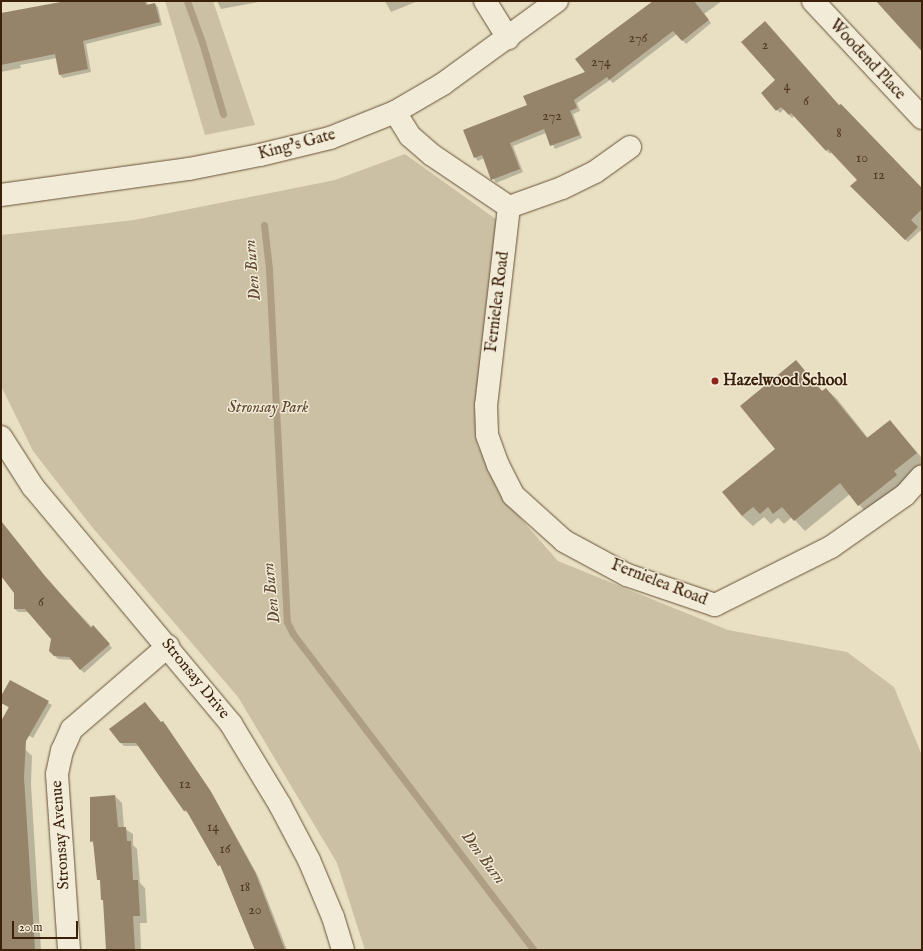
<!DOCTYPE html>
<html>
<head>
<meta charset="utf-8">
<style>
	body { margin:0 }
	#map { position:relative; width:923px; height:951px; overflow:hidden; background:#e9e0c3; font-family:"IM FELL English",serif }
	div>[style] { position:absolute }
	.green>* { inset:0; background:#ccc0a4 }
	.shadow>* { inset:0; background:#0003 }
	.stream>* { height:7px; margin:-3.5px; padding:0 3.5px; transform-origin:3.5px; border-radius:3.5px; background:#ae9f84 }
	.building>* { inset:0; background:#96846a }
	.roads { filter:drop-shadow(0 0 1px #675138) drop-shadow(0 0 1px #675138) }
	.minor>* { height:22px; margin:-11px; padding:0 11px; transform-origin:11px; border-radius:11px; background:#f1ebd8 }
	.dots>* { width:11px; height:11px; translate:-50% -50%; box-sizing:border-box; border:2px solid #f1ebd8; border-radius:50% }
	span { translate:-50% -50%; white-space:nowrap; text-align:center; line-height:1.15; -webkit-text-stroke:3px #f1ebd8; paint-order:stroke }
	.number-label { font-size:14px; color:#523a22 }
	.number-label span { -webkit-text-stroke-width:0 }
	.street-label { font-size:16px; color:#3c210a }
	.poi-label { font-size:16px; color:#3c210a; font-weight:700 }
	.left { translate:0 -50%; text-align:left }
	.park-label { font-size:16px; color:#604930; font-style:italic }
	.water-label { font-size:17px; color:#644d35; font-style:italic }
	.frame { position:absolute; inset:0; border:2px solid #3c210a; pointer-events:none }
	.scale { position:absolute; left:12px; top:921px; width:66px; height:18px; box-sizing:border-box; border:2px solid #3c210a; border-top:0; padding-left:5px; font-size:12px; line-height:14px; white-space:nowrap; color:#3c210a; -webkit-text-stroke:3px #f1ebd8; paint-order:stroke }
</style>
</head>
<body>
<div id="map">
	<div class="green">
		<div style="clip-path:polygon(165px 1px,213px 1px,255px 125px,205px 135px)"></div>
		<div style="clip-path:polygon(405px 154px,500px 222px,479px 374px,477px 444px,502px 497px,558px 561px,728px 630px,847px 652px,894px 687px,921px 753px,922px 950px,365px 950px,337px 863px,238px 697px,92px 527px,33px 451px,1px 386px,1px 235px,134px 220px,270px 193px,335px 180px)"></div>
	</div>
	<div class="shadow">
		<div style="clip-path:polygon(85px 1px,147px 1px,148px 6px,155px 4px,158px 7px,162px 25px,86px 44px,91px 72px,63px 78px,60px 75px,57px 58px,20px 65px,21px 68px,1px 72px,1px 15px)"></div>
		<div style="clip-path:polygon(217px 1px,264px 1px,221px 9px)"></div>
		<div style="clip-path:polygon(385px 1px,418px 1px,391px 12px)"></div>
		<div style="clip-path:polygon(654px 1px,722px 1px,704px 14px,711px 23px,686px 44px,677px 34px,613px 83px,610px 80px,577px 103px,580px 111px,573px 114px,582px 138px,555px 149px,546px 133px,513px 146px,523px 172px,496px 183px,484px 158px,478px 161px,475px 157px,528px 106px,586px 72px)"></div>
		<div style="clip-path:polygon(876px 1px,922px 1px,922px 52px)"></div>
		<div style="clip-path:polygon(762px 93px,839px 107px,922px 190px,922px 232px,920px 231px,908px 242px,852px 186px,859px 180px,832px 152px,830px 154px,794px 116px,792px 118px,784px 109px,780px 113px)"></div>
		<div style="clip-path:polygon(796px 362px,823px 392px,826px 389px,837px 399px,868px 438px,890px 421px,922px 458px,922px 467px,869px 516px,850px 494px,805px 531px,792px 517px,784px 524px,778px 518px,771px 524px,764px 517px,753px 526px,742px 516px,777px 449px)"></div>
		<div style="clip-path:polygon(1px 521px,48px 581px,112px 648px,84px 673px,72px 660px,58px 659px,50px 651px,52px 638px,29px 612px,18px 612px,15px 609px,15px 592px,1px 574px)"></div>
		<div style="clip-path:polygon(10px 681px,52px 705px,33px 738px,6px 723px,9px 708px,1px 702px,1px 698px)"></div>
		<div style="clip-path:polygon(161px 723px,166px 725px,213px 795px,258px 876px,287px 950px,255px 950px,222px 869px,189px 813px,184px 811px,139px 746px,124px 746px,121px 743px)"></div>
		<div style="clip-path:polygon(1px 748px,25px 749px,32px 756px,31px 784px,41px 950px,1px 950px)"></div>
		<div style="clip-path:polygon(115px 796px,122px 803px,124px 828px,133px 834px,133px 845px,137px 849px,140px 883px,145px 888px,147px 923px,140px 923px,141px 950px,107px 950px,104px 902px,94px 844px,91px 841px)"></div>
	</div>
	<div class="stream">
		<div style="left:187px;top:1px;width:44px;rotate:69.9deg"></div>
		<div style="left:202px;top:42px;width:75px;rotate:73.7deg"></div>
		<div style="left:264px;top:225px;width:44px;rotate:83.5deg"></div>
		<div style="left:269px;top:269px;width:353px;rotate:87.1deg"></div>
		<div style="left:287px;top:622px;width:13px;rotate:63deg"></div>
		<div style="left:293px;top:634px;width:397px;rotate:52.7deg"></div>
	</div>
	<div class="building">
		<div style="clip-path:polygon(66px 1px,145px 1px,146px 5px,155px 3px,160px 22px,83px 41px,88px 69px,59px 75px,55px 54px,1px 65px,1px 13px)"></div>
		<div style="clip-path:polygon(653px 1px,694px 1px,709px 20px,682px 41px,673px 31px,609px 80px,607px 77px,574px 100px,577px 108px,570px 111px,580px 135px,550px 146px,544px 129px,510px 143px,520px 169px,491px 180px,482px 155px,474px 158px,463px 130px,527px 105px,523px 96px,585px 72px,575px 59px)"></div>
		<div style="clip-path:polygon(876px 1px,922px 1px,922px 51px,895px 22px)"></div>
		<div style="clip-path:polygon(765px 21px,839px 105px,841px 104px,922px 188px,922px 209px,911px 220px,918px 227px,905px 240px,850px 186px,857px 180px,828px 149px,826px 151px,791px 113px,789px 115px,781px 107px,776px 111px,761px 93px,775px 80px,741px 42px)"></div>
		<div style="clip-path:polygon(796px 360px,822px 391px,826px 388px,867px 438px,890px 420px,917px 453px,894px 471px,897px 475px,858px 506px,840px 483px,794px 521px,782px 507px,773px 514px,768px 507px,760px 514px,753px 507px,742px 516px,722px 492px,775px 449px,740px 406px)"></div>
		<div style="clip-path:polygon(1px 521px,45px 576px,91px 628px,93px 625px,110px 644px,80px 670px,69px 657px,54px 656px,49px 651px,51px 639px,25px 609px,14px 609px,14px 593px,1px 576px)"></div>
		<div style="clip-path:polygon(10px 680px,49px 701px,26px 741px,24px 777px,35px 950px,1px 950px,1px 721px,9px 707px,1px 703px,1px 696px)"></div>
		<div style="clip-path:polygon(145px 702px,161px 722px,163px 721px,210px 790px,255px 872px,285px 950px,255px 950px,220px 865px,218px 866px,186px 810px,184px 811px,136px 743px,120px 743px,109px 729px)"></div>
		<div style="clip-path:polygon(115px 795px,118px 827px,126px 827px,127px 841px,131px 841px,133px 880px,138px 880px,140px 916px,133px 916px,135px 950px,106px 950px,103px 900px,101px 900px,100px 880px,97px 880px,93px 841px,90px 842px,90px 797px)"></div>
	</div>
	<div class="roads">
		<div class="minor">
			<div style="left:485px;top:1px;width:44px;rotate:58.1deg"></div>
			<div style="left:813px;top:1px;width:160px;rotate:47deg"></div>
			<div style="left:395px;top:112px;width:28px;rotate:58deg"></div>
			<div style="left:410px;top:136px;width:29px;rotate:41deg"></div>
			<div style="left:432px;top:155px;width:93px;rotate:34deg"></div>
			<div style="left:1px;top:195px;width:190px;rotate:-7.9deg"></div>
			<div style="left:189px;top:169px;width:72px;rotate:-11.2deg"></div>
			<div style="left:260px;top:155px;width:72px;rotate:-13.7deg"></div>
			<div style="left:330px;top:138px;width:70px;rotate:-21.8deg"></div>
			<div style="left:395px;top:112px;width:56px;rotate:-30.3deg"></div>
			<div style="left:443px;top:84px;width:141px;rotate:-36.1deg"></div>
			<div style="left:509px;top:207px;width:199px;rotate:96.6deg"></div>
			<div style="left:486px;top:405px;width:30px;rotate:88deg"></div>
			<div style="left:487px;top:435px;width:32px;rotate:70deg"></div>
			<div style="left:498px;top:465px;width:34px;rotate:63deg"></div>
			<div style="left:513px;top:495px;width:69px;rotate:42deg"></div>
			<div style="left:564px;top:541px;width:72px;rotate:28.4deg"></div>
			<div style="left:627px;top:575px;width:93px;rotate:18.8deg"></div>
			<div style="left:715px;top:605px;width:130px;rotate:-26.6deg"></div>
			<div style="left:831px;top:547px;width:90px;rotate:-35.1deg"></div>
			<div style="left:905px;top:495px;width:25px;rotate:-48deg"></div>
			<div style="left:509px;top:207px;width:56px;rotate:-19.7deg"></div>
			<div style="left:562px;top:188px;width:37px;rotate:-26deg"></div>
			<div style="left:595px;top:172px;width:43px;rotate:-35.5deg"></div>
			<div style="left:1px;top:437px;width:59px;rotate:57.4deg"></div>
			<div style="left:33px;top:487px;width:309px;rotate:50.1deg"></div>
			<div style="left:231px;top:724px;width:95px;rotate:58.8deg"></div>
			<div style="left:280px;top:805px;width:62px;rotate:62.2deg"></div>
			<div style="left:309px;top:860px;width:62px;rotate:67.2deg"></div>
			<div style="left:333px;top:917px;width:34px;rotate:73deg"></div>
			<div style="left:69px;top:950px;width:176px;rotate:-93.9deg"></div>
			<div style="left:57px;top:774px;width:24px;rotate:-78deg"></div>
			<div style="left:62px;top:751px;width:24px;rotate:-66deg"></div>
			<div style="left:72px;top:729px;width:127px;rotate:-40.8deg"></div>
		</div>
	</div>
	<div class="dots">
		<div style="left:715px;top:381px;background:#8f2418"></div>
	</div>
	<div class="number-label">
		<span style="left:638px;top:38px">276</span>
		<span style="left:765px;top:45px">2</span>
		<span style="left:601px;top:62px">274</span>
		<span style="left:787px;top:86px">4</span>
		<span style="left:806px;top:101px">6</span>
		<span style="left:552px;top:116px">272</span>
		<span style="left:839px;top:133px">8</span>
		<span style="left:862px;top:158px">10</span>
		<span style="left:879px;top:175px">12</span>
		<span style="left:41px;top:602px">6</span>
		<span style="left:185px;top:784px">12</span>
		<span style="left:213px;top:827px">14</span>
		<span style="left:225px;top:849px">16</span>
		<span style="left:245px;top:887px">18</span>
		<span style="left:255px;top:910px">20</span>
	</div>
	<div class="street-label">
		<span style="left:867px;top:60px;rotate:47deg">Woodend Place</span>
		<span style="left:297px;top:145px;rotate:-15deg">King's Gate</span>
		<span style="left:498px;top:302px;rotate:-83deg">Fernielea Road</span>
		<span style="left:659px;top:583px;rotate:21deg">Fernielea Road</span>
		<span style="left:195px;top:679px;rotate:51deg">Stronsay Drive</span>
		<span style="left:61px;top:835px;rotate:-94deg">Stronsay Avenue</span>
	</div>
	<div class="poi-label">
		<span class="left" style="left:723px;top:381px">Hazelwood School</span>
	</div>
	<div class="park-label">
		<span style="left:268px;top:408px">Stronsay Park</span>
	</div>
	<div class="water-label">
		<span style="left:253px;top:270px;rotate:-95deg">Den Burn</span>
		<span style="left:272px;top:593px;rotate:-96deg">Den Burn</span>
		<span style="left:483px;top:858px;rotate:53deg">Den Burn</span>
	</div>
	<div class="frame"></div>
	<div class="scale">20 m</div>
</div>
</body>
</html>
